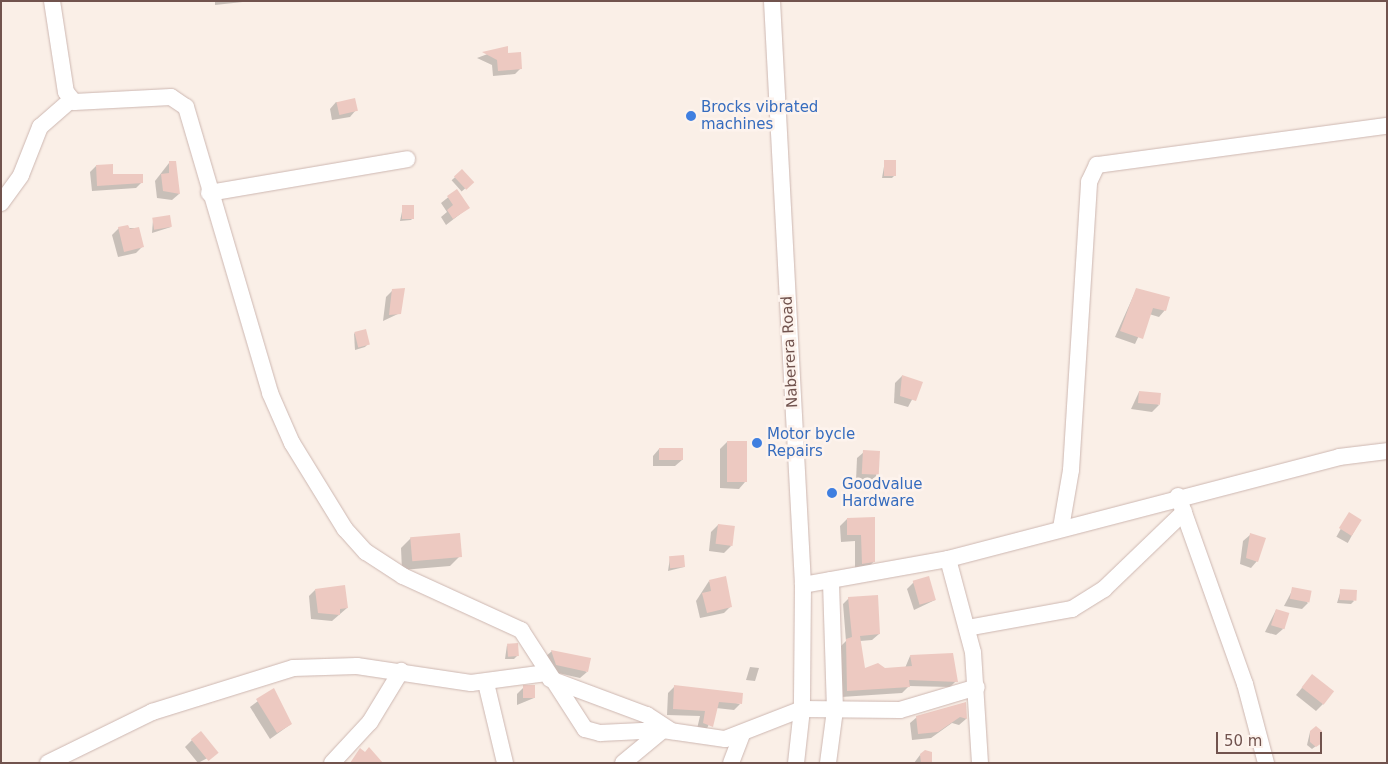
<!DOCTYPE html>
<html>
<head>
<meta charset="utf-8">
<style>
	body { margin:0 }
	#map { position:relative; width:1388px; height:764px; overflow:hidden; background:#faefe7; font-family:"DejaVu Sans",sans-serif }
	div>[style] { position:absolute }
	.shadow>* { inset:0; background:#0003; transform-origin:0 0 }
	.building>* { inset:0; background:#edc9c1; transform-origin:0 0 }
	.roads { filter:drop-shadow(0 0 1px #cdb7b1) drop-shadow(0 0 1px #cdb7b1) }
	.minor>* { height:16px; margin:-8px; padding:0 8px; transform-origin:8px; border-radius:8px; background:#fff }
	.dots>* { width:14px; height:14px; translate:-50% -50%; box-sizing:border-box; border:2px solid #fdf3ed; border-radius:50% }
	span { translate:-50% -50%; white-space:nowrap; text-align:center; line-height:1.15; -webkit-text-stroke:5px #fdf3ed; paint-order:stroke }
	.shop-label { font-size:15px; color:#366cbe }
	.left { translate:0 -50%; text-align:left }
	.street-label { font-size:15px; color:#71534e }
	.frame { position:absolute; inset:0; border:2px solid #71534e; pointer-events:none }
	.scale { position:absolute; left:1216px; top:732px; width:106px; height:22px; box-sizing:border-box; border:2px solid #71534e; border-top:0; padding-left:6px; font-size:15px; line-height:18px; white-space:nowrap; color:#71534e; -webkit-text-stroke:4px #fdf3ed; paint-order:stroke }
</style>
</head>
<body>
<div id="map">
	<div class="shadow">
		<div style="clip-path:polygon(215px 1px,252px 1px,215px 5px)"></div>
		<div style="clip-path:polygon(506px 47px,507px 55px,521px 68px,515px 74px,493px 76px,492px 65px,477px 58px)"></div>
		<div style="clip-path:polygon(336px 102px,356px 110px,350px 117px,332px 120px,330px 109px)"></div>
		<div style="clip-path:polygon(885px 161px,895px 175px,892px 178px,882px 178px)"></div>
		<div style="clip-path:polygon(169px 163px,179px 194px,172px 200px,157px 198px,155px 181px)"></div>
		<div style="clip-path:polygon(96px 166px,112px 175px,142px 182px,136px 188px,92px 191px,90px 172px)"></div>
		<div style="left:462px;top:171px;width:15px;height:14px;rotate:48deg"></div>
		<div style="clip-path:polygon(456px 191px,468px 208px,446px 225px,441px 217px,447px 212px,441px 203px)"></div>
		<div style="clip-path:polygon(403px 207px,414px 217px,411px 220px,400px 221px)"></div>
		<div style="clip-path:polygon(153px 220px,171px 227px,152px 233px)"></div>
		<div style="clip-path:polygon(119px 228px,138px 228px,142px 247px,136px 253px,118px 257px,112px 235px)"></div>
		<div style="clip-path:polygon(1136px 290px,1165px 310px,1159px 317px,1149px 314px,1135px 344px,1115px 337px)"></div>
		<div style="clip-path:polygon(392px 291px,400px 313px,383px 321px,386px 297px)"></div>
		<div style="clip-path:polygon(354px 333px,368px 344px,365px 347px,355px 350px)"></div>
		<div style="clip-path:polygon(902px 376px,921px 383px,908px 407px,894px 403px,895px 383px)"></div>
		<div style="clip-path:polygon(1139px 392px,1159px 405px,1152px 412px,1131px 409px)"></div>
		<div style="clip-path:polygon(727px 442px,745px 482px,739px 489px,720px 488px,720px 449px)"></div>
		<div style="clip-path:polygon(659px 449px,682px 460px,675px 466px,653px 466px,653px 456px)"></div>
		<div style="clip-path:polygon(864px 452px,878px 474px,871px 481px,856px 481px,857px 458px)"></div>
		<div style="left:1349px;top:514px;width:13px;height:26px;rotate:29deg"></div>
		<div style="clip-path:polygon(847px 519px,873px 519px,874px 561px,868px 568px,855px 570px,855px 541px,841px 542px,840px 526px)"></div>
		<div style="clip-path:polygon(718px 525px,731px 546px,724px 553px,709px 551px,711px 532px)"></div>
		<div style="clip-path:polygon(1250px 535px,1257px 561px,1251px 568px,1240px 564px,1243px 541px)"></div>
		<div style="clip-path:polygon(411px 538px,460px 556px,450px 566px,402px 570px,401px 548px)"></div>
		<div style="clip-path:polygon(670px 558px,684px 567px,668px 571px)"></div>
		<div style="clip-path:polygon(709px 581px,731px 606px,724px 613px,700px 618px,696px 601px)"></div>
		<div style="clip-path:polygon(914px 582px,935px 600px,914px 610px,907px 589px)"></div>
		<div style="clip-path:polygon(1293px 589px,1308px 603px,1302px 609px,1284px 606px)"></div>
		<div style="clip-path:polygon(315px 590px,347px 608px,332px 621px,311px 619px,309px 596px)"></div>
		<div style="clip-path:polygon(1341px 590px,1354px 601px,1351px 604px,1337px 603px)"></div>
		<div style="clip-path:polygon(849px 598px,879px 634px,872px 640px,860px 641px,864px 670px,905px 668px,910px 656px,956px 681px,950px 687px,909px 686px,902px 693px,841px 697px,840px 647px,846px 641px,843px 604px)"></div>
		<div style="clip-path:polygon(1276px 610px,1283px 629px,1276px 635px,1265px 632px)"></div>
		<div style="clip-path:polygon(507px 645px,517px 656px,514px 659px,505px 659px)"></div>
		<div style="clip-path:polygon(552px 651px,587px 672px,580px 678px,549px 671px,545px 657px)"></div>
		<div style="clip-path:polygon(750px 667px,759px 668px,755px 681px,746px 680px)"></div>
		<div style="clip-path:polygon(1312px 676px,1323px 704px,1316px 711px,1296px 695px)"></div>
		<div style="clip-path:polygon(524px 687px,534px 698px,517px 705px,517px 694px)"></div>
		<div style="clip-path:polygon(674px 687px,740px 704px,734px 710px,716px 708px,705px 733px,697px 729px,700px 716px,667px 715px,668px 693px)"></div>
		<div style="clip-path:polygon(273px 690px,291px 724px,270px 739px,250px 707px)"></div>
		<div style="clip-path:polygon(964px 704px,966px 719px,959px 725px,952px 723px,931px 738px,912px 740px,910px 723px,917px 717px)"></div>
		<div style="clip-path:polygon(1310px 732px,1320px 743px,1312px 749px,1307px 745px)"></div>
		<div style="clip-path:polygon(192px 740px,217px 753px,198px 763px,185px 747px)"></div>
		<div style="clip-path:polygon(920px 755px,931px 763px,914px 763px)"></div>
	</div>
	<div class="building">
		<div style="clip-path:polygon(508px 46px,508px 53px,521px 52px,522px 69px,498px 71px,497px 60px,482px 52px)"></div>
		<div style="left:355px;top:98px;width:13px;height:19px;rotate:77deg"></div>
		<div style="left:884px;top:160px;width:12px;height:16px"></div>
		<div style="clip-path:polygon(169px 161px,176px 161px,180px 194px,163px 191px,161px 174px,169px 173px)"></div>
		<div style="clip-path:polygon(113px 164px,113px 174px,143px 174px,143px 183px,97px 186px,96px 165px)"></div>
		<div style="left:462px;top:169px;width:18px;height:11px;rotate:47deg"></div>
		<div style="clip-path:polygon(457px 189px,470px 208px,453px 219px,447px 210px,453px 205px,447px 196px)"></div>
		<div style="left:402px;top:205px;width:12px;height:14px"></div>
		<div style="left:170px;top:215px;width:12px;height:18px;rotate:81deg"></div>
		<div style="clip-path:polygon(128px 225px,130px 229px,139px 227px,144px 247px,124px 252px,118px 227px)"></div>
		<div style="clip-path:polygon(405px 288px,401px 314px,389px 315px,392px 289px)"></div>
		<div style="clip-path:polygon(1136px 288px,1170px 297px,1166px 311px,1153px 308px,1143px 339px,1120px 331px)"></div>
		<div style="left:366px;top:329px;width:16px;height:12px;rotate:76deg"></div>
		<div style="clip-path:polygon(902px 375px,923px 382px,916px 401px,900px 396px)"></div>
		<div style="left:1139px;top:391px;width:22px;height:12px;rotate:5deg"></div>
		<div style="left:727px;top:441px;width:20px;height:41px"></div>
		<div style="left:659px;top:448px;width:24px;height:12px"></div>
		<div style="left:863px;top:450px;width:17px;height:24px;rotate:3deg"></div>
		<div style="left:1349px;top:512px;width:15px;height:19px;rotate:32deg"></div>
		<div style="clip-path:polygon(875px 517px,875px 562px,862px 564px,861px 535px,847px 535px,847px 518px)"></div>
		<div style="left:718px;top:524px;width:17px;height:20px;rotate:7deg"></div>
		<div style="left:460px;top:533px;width:24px;height:50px;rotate:85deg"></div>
		<div style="clip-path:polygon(1250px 533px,1266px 538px,1258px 562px,1246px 558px)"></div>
		<div style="left:684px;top:555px;width:12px;height:15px;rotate:85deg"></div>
		<div style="clip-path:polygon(726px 576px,732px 607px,707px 613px,702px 593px,711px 591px,709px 580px)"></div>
		<div style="left:929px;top:576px;width:25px;height:17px;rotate:74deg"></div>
		<div style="clip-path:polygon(345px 585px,348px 608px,340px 609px,340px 615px,318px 613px,315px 589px)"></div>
		<div style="left:1292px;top:587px;width:20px;height:12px;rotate:11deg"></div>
		<div style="left:1340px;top:589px;width:17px;height:11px;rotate:3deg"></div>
		<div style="clip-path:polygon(878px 595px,880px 634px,860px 636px,865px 668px,878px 663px,885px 668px,912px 666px,910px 655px,953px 653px,958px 682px,909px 680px,910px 687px,847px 691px,846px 639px,852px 637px,848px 597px)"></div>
		<div style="left:1276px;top:609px;width:14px;height:17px;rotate:17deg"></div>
		<div style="left:518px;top:643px;width:13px;height:11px;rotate:86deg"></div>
		<div style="clip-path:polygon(551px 650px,591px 658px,588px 672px,556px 665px)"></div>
		<div style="left:1312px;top:674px;width:28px;height:17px;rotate:38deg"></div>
		<div style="left:535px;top:685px;width:13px;height:12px;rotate:90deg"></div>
		<div style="clip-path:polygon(674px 685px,743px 693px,742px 704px,719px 702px,713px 727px,703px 723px,705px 711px,673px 709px)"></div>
		<div style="clip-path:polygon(274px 688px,292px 724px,277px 733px,256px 699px)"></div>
		<div style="clip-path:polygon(966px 702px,967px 719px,960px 717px,938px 732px,918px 734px,916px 716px)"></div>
		<div style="clip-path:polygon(1316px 726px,1322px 731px,1322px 743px,1316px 747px,1310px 742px,1310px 731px)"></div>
		<div style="left:201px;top:731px;width:28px;height:13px;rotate:51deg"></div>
		<div style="clip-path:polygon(369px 747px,383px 763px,350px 763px,360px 748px,365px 752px)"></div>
		<div style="clip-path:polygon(925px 750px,932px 752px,932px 763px,921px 763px,920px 754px)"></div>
	</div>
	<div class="roads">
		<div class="minor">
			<div style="left:52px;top:1px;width:92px;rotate:81.3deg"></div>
			<div style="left:66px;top:92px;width:13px;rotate:51deg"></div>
			<div style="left:74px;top:102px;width:97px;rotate:-3deg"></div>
			<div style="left:171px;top:97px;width:18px;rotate:34deg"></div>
			<div style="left:186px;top:107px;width:298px;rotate:73.6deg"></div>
			<div style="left:270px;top:393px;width:55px;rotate:66.3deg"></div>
			<div style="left:292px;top:443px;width:101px;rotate:58.4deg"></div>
			<div style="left:345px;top:529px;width:31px;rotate:48deg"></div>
			<div style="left:366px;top:552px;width:44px;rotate:33deg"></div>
			<div style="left:403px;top:576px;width:130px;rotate:24.6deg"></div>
			<div style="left:521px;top:630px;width:118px;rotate:57.1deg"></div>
			<div style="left:585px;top:729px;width:16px;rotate:15deg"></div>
			<div style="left:600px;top:733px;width:63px;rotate:-2.7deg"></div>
			<div style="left:663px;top:730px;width:63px;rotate:8.3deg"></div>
			<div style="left:725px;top:739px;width:83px;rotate:-21.3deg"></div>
			<div style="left:802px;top:709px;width:98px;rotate:0.6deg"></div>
			<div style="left:900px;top:710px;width:80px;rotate:-16.6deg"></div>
			<div style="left:772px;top:1px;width:585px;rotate:86.96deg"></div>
			<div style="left:803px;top:585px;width:124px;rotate:90.5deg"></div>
			<div style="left:802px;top:709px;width:54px;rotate:96.3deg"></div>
			<div style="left:209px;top:193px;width:201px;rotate:-9.7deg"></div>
			<div style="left:1px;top:203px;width:34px;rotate:-54deg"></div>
			<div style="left:21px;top:175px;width:52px;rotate:-68.4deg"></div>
			<div style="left:40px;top:127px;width:41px;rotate:-41.1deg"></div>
			<div style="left:1178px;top:496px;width:200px;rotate:70.4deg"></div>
			<div style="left:1245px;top:684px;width:82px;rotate:75.1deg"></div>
			<div style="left:1061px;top:528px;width:59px;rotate:-80.2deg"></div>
			<div style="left:1071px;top:470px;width:289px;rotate:-86.4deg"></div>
			<div style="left:1089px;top:182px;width:19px;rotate:-65deg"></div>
			<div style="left:1097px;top:165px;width:293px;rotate:-7.7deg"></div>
			<div style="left:948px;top:559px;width:96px;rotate:75deg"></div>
			<div style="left:973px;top:652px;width:111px;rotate:86.4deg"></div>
			<div style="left:803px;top:585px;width:147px;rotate:-10.2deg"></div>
			<div style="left:948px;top:559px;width:404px;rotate:-14.6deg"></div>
			<div style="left:1339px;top:457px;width:48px;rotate:-7.1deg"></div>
			<div style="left:967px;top:628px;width:107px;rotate:-10.3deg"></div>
			<div style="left:1072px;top:609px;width:38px;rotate:-32deg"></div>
			<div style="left:1104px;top:589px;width:111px;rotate:-43.9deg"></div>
			<div style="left:550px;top:679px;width:103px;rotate:20.4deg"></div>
			<div style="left:647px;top:715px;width:30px;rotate:33deg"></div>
			<div style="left:486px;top:683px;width:82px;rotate:76.6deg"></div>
			<div style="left:48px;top:763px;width:116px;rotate:-26.1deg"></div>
			<div style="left:152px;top:712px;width:148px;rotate:-17.3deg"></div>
			<div style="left:293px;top:668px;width:64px;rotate:-1.8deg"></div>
			<div style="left:357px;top:666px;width:115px;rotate:8.5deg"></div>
			<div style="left:471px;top:683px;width:76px;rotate:-7.6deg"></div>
			<div style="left:332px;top:763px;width:56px;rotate:-47.2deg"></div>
			<div style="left:370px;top:722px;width:60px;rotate:-58.7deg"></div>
			<div style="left:623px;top:763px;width:52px;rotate:-39.5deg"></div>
			<div style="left:731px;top:763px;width:30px;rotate:-69deg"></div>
			<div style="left:828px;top:763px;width:53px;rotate:-82.5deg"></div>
			<div style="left:835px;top:710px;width:130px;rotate:-91.8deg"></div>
		</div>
	</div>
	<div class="dots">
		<div style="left:691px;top:116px;background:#3f7fe0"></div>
		<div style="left:757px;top:443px;background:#3f7fe0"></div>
		<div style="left:832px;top:493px;background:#3f7fe0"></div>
	</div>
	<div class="shop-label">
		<span class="left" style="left:701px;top:116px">Brocks vibrated<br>machines</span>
		<span class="left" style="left:767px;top:443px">Motor bycle<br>Repairs</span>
		<span class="left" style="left:842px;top:493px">Goodvalue<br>Hardware</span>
	</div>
	<div class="street-label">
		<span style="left:790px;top:352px;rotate:-93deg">Naberera Road</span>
	</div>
	<div class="frame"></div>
	<div class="scale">50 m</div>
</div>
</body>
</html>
